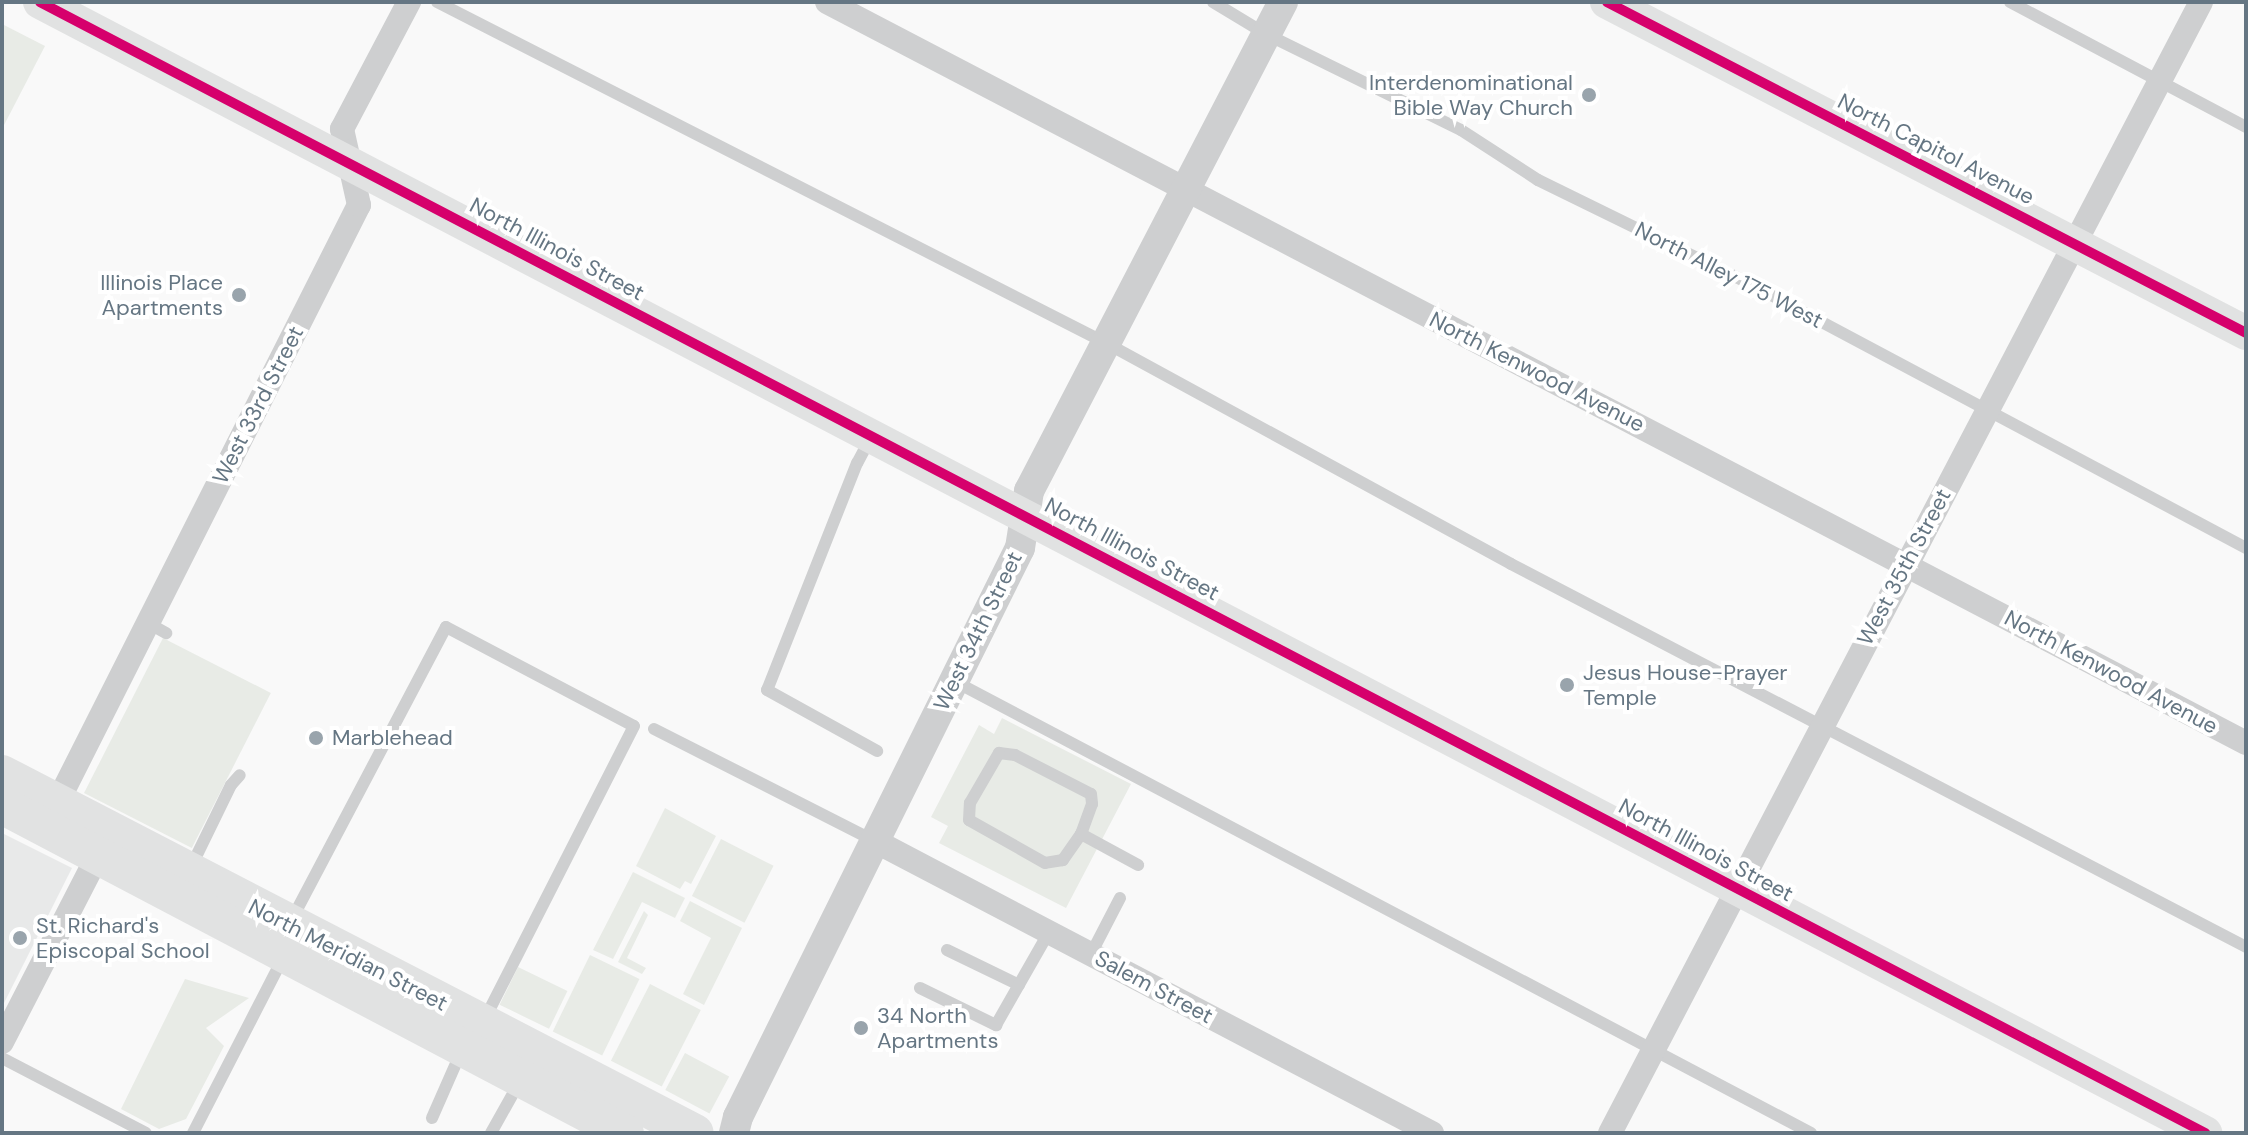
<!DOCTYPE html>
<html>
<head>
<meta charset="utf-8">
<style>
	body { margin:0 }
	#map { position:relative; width:2248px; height:1135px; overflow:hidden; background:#f9f9f9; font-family:"DM Sans",sans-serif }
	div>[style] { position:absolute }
	.built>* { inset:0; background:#e8e9e9 }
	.green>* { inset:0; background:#e8ebe6; transform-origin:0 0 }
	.service>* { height:12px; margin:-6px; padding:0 6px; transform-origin:6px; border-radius:6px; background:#cecfd0 }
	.minor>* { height:24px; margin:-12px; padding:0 12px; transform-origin:12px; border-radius:12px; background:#cecfd0 }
	.tertiary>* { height:30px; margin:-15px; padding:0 15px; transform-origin:15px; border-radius:15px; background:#cecfd0 }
	.secondary>* { height:34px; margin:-17px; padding:0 17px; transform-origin:17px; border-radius:17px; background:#e1e2e2 }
	.primary>* { height:38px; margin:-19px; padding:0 19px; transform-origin:19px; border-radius:19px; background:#e1e2e2 }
	.cycleway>* { height:10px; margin:-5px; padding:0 5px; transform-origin:5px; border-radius:5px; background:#d6006c }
	.dots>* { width:22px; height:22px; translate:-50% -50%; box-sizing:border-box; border:4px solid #fff; border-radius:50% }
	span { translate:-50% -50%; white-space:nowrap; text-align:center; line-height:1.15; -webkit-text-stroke:8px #fff; paint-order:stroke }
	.poi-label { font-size:22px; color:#657683 }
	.right { translate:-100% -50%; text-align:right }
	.left { translate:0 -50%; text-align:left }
	.street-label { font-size:22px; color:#657683 }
	.frame { position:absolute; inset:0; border:4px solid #657683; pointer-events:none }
</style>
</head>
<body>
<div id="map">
	<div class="built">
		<div style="clip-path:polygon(2px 833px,72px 868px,2px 1007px)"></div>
	</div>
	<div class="green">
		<div style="clip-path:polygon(2px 24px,45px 46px,2px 129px)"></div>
		<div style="left:163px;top:638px;width:121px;height:174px;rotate:27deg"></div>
		<div style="clip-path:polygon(1002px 718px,1131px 784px,1066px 908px,939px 843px,948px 826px,931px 817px,979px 725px,994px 734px)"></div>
		<div style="clip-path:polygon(665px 808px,716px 836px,691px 884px,685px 881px,680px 889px,636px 866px)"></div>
		<div style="left:721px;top:839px;width:59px;height:64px;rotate:27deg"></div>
		<div style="clip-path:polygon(633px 872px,685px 898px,675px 918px,642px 902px,613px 959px,593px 950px)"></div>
		<div style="clip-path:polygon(690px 901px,742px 928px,704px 1005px,683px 994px,711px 938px,680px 921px)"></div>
		<div style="clip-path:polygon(644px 911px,648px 915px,627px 958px,646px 968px,642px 974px,618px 962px)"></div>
		<div style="left:590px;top:955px;width:55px;height:85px;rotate:26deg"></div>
		<div style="left:518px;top:967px;width:55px;height:42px;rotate:26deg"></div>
		<div style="clip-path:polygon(185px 979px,249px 998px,206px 1028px,224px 1046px,186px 1119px,159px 1129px,121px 1109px)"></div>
		<div style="left:650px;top:984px;width:57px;height:86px;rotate:27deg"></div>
		<div style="left:685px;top:1053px;width:50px;height:42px;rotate:28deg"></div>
	</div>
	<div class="service">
		<div style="left:437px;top:2px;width:751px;rotate:27.01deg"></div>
		<div style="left:1106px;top:343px;width:461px;rotate:28.6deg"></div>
		<div style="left:1511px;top:564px;width:829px;rotate:27.52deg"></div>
		<div style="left:1213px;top:2px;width:62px;rotate:31.1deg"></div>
		<div style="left:1266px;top:34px;width:217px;rotate:26.2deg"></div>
		<div style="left:1461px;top:130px;width:92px;rotate:33deg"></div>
		<div style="left:1538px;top:180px;width:243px;rotate:26.1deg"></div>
		<div style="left:1756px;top:287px;width:555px;rotate:28.04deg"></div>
		<div style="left:2010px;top:2px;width:267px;rotate:27.9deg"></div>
		<div style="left:870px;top:439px;width:27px;rotate:118deg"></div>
		<div style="left:857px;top:463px;width:244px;rotate:111.6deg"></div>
		<div style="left:767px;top:690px;width:126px;rotate:29deg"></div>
		<div style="left:148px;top:623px;width:21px;rotate:29deg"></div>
		<div style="left:954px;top:681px;width:969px;rotate:27.81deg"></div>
		<div style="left:654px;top:729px;width:246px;rotate:26.9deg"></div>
		<div style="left:999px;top:753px;width:16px;rotate:7deg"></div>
		<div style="left:1015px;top:755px;width:85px;rotate:27.2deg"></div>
		<div style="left:1091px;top:794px;width:10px;rotate:84deg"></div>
		<div style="left:1092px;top:804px;width:32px;rotate:110deg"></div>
		<div style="left:1081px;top:834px;width:32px;rotate:125deg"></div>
		<div style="left:1063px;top:860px;width:18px;rotate:171deg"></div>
		<div style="left:1045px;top:863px;width:87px;rotate:-150.5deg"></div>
		<div style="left:969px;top:820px;width:17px;rotate:-87deg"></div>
		<div style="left:970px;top:803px;width:58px;rotate:-59.9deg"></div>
		<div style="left:1081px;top:834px;width:65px;rotate:28.5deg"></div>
		<div style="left:190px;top:869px;width:93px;rotate:-64deg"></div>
		<div style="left:231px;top:785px;width:13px;rotate:-48deg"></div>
		<div style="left:292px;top:919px;width:330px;rotate:-62.2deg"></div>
		<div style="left:446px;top:627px;width:212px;rotate:27.8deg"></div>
		<div style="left:634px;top:726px;width:328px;rotate:117deg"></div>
		<div style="left:947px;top:950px;width:80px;rotate:25.9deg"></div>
		<div style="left:1091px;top:954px;width:63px;rotate:-62.6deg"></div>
		<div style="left:920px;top:988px;width:85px;rotate:26deg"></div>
		<div style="left:996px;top:1025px;width:107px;rotate:-60.3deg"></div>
		<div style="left:2px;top:1058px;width:162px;rotate:27.5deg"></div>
		<div style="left:432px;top:1118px;width:72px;rotate:-66.3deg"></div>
		<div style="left:193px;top:1133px;width:197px;rotate:-62.8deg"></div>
		<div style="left:491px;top:1133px;width:57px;rotate:-60.8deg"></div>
	</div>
	<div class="minor">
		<div style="left:827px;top:2px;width:1601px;rotate:27.57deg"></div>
		<div style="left:57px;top:803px;width:670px;rotate:-63.21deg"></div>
		<div style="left:359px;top:205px;width:78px;rotate:-102.6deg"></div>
		<div style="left:342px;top:129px;width:144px;rotate:-62.2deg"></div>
		<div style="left:875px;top:841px;width:629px;rotate:27.67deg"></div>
		<div style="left:2px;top:1042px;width:210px;rotate:-62.8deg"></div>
		<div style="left:1610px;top:1133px;width:1276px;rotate:-62.41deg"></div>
	</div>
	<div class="tertiary">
		<div style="left:734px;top:1133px;width:16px;rotate:-76deg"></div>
		<div style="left:738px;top:1117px;width:635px;rotate:-63.64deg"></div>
		<div style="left:1020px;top:548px;width:58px;rotate:-81deg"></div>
		<div style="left:1029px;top:491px;width:551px;rotate:-62.55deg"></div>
	</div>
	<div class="secondary">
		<div style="left:40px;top:2px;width:2443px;rotate:27.58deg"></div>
		<div style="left:1607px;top:2px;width:720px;rotate:27.38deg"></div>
	</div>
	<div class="primary">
		<div style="left:2px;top:774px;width:780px;rotate:27.39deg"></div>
		<div style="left:2px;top:805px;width:704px;rotate:27.77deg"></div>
	</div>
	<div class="cycleway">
		<div style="left:40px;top:2px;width:2443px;rotate:27.58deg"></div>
		<div style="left:1607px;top:2px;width:720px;rotate:27.38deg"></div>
	</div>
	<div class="dots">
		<div style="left:1589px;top:95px;background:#99a4ac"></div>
		<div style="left:239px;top:295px;background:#99a4ac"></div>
		<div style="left:1567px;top:685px;background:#99a4ac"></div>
		<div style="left:316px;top:738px;background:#99a4ac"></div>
		<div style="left:20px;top:938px;background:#99a4ac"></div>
		<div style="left:861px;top:1028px;background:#99a4ac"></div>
	</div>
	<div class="poi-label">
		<span class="right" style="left:1573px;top:95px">Interdenominational<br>Bible Way Church</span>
		<span class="right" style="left:223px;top:295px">Illinois Place<br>Apartments</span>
		<span class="left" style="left:1583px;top:685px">Jesus House-Prayer<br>Temple</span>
		<span class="left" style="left:332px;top:738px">Marblehead</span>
		<span class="left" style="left:36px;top:938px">St. Richard's<br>Episcopal School</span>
		<span class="left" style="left:877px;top:1028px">34 North<br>Apartments</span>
	</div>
	<div class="street-label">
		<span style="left:1936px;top:149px;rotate:27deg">North Capitol Avenue</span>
		<span style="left:557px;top:249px;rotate:28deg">North Illinois Street</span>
		<span style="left:1729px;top:275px;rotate:27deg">North Alley 175 West</span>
		<span style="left:1537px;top:372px;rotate:27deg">North Kenwood Avenue</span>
		<span style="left:258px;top:405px;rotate:-63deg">West 33rd Street</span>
		<span style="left:1132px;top:549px;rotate:28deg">North Illinois Street</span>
		<span style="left:1904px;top:567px;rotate:-62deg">West 35th Street</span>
		<span style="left:978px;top:631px;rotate:-64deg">West 34th Street</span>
		<span style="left:2111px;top:672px;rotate:28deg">North Kenwood Avenue</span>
		<span style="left:1706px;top:850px;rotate:28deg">North Illinois Street</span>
		<span style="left:348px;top:955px;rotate:27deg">North Meridian Street</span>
		<span style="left:1154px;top:987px;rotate:28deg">Salem Street</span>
	</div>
	<div class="frame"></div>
</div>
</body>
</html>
